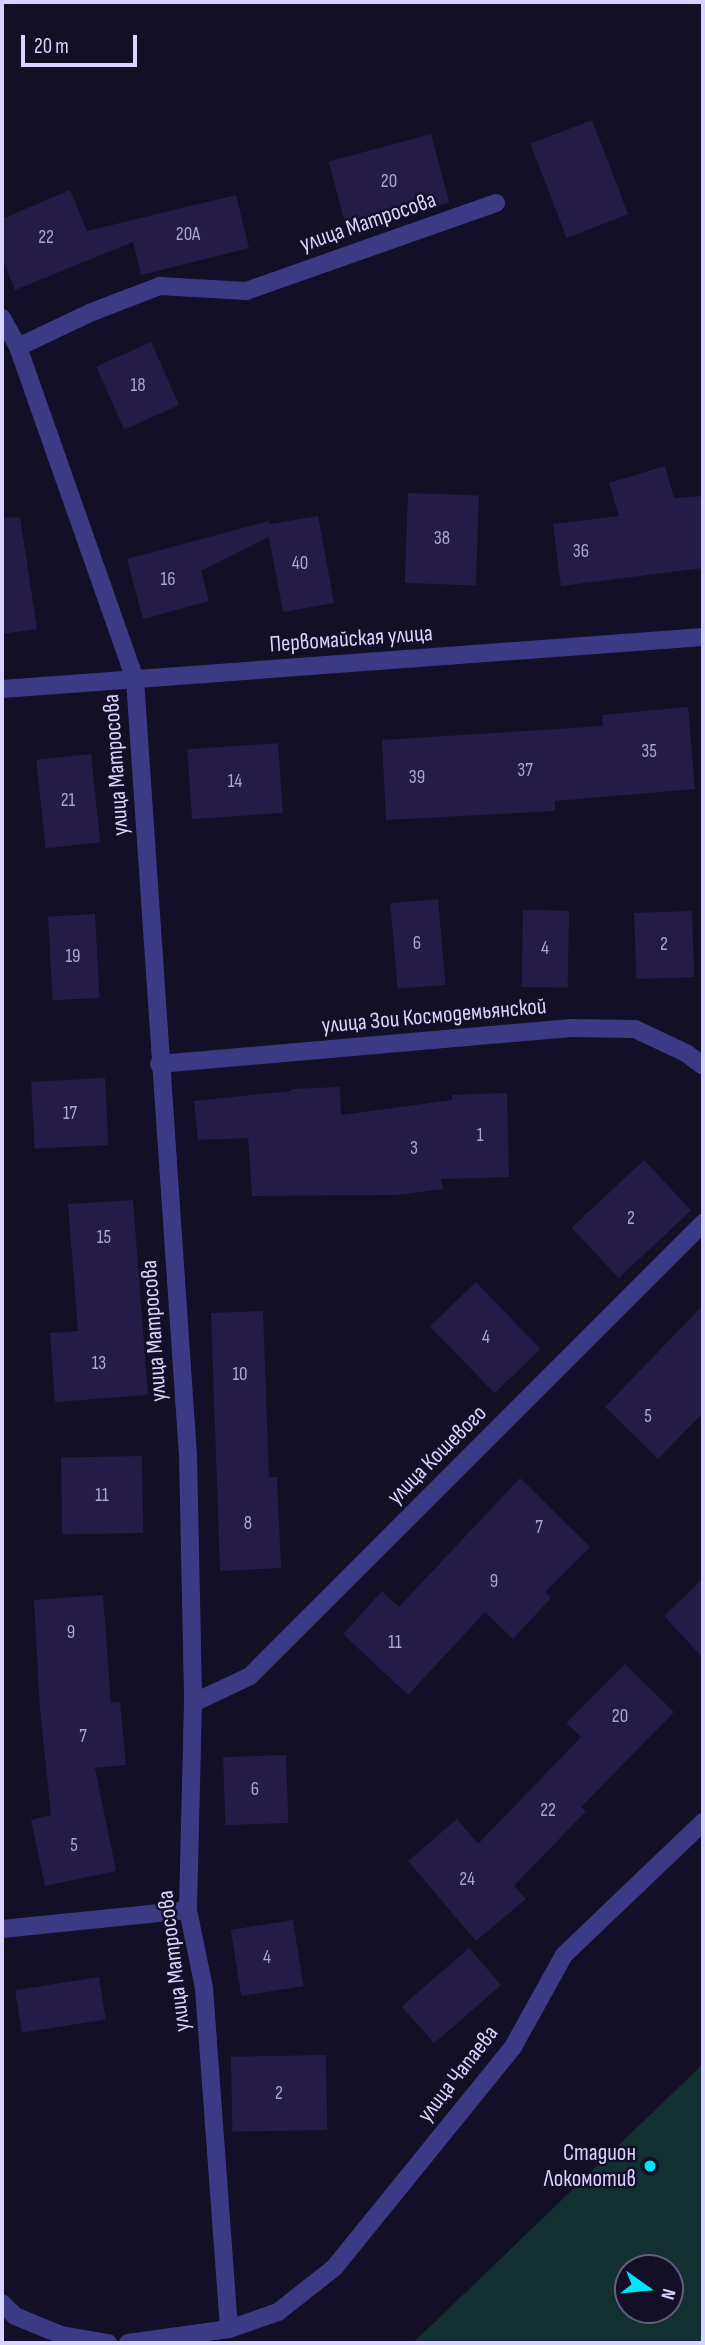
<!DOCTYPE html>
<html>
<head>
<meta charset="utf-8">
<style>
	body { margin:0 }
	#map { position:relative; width:705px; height:2345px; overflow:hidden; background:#130f26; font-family:"Sofia Sans Condensed",sans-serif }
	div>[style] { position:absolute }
	.green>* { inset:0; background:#12302f }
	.building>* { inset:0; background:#241b47; transform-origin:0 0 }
	.lane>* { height:18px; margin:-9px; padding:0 9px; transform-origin:9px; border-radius:9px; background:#3d3a85 }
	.street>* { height:18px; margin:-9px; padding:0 9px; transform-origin:9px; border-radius:9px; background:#3d3a85 }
	.dots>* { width:19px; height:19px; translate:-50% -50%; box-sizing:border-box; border:4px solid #130f26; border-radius:50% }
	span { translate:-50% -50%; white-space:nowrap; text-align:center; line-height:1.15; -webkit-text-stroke:5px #130f26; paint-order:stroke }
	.number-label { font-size:19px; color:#aca6d1 }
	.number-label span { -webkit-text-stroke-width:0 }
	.street-label { font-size:23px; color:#d9d4ff }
	.poi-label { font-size:23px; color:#d9d4ff }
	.right { translate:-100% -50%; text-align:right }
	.frame { position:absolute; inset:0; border:4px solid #d9d4ff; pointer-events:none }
	.north { position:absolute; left:614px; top:2254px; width:70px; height:70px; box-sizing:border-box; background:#130f26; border:2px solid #625e7d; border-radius:50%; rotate:105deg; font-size:19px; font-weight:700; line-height:28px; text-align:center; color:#d9d4ff }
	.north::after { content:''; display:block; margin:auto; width:24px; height:32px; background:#00e5ff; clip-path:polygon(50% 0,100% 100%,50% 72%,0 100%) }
	.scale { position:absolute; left:21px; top:35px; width:116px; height:32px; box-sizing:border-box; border:4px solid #d9d4ff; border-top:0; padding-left:9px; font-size:21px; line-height:24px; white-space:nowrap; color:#d9d4ff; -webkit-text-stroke:5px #130f26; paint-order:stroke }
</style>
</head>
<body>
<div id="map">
	<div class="green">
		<div style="clip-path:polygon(evenodd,703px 2064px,703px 2343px,413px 2343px,703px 2064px,628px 2268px,670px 2268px,670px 2310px,628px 2310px,628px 2268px)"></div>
	</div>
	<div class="building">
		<div style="left:592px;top:120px;width:101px;height:66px;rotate:69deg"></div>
		<div style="left:431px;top:134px;width:71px;height:106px;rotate:75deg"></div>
		<div style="clip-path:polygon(70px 190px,87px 231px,236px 195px,249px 248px,141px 275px,133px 242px,15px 290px,2px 258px,2px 219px)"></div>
		<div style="left:151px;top:342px;width:69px;height:60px;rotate:66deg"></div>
		<div style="clip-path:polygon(665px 466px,674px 498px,703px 496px,703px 568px,561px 586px,553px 524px,619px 516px,609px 483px)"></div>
		<div style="left:408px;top:493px;width:71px;height:90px;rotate:2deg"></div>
		<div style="clip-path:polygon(318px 516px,334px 603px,283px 612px,269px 537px,201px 571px,209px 601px,143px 619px,127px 559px,269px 521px,270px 524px)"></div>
		<div style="clip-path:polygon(20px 517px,37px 629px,2px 634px,2px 518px)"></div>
		<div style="clip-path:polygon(688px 707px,695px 789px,555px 801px,555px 811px,386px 820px,382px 740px,603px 726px,602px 715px)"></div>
		<div style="left:278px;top:743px;width:70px;height:91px;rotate:86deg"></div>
		<div style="left:91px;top:754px;width:89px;height:55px;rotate:84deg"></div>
		<div style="left:438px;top:899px;width:86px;height:48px;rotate:85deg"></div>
		<div style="left:523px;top:910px;width:46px;height:77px;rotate:1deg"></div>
		<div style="left:692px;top:911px;width:66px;height:58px;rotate:88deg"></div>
		<div style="left:95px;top:914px;width:84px;height:47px;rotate:87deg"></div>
		<div style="left:105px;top:1078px;width:67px;height:74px;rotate:87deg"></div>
		<div style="clip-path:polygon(340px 1087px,341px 1115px,452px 1100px,452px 1095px,507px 1093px,509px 1177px,441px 1179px,443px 1189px,396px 1195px,252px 1196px,248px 1138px,198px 1140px,194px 1101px,291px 1091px,291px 1089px)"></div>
		<div style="left:644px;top:1160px;width:69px;height:99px;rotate:47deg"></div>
		<div style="clip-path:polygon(133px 1200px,148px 1395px,55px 1402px,50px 1333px,78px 1331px,68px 1204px)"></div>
		<div style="left:476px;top:1282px;width:93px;height:64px;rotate:46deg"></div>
		<div style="clip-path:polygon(703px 1305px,703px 1413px,658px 1459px,605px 1407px)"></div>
		<div style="clip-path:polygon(263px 1311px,269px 1477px,277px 1477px,281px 1568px,220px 1571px,211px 1313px)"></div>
		<div style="left:142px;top:1456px;width:77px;height:81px;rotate:89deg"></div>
		<div style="clip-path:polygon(520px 1478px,590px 1547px,545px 1592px,551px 1598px,513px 1639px,485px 1612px,408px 1695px,343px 1634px,382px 1591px,399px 1607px)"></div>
		<div style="clip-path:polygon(703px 1578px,703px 1658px,664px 1616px)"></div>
		<div style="clip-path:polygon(103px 1595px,111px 1703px,120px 1702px,126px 1765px,95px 1768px,116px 1871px,45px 1886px,31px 1820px,51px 1815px,40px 1710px,34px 1600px)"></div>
		<div style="clip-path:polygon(625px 1664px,674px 1712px,581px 1807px,586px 1811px,514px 1886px,526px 1899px,476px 1941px,408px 1861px,457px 1819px,478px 1844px,581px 1737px,566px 1723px)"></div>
		<div style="left:286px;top:1755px;width:68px;height:63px;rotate:88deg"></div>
		<div style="left:293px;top:1920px;width:67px;height:63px;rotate:81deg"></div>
		<div style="left:469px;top:1948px;width:49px;height:89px;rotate:49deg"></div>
		<div style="left:99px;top:1977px;width:43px;height:85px;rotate:81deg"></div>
		<div style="left:326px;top:2055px;width:75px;height:95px;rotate:89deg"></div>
	</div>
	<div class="lane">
		<div style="left:2px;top:2303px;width:18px;rotate:45deg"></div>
		<div style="left:15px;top:2316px;width:50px;rotate:22.4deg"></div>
		<div style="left:61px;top:2335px;width:48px;rotate:9.7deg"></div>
		<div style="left:128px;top:2343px;width:102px;rotate:-7.9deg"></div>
	</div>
	<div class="street">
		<div style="left:2px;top:318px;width:33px;rotate:61deg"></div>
		<div style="left:18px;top:347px;width:353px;rotate:70.6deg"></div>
		<div style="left:135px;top:680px;width:777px;rotate:86.09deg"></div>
		<div style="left:188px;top:1455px;width:248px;rotate:88.8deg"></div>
		<div style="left:193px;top:1703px;width:207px;rotate:91.4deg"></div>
		<div style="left:188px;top:1910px;width:80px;rotate:78.4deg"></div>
		<div style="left:204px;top:1988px;width:342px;rotate:85.8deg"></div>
		<div style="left:229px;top:2329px;width:52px;rotate:-19.1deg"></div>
		<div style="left:278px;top:2312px;width:71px;rotate:-38.2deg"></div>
		<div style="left:334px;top:2268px;width:284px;rotate:-51deg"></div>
		<div style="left:513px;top:2047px;width:105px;rotate:-61deg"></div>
		<div style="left:564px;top:1955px;width:192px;rotate:-43.7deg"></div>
		<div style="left:18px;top:347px;width:82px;rotate:-25.3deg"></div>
		<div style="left:92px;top:312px;width:73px;rotate:-20.9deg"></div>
		<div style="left:160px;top:286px;width:86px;rotate:3.3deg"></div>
		<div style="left:246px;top:291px;width:265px;rotate:-19.4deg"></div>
		<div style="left:2px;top:689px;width:703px;rotate:-4.24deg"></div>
		<div style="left:159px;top:1064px;width:414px;rotate:-5deg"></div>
		<div style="left:571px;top:1028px;width:64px;rotate:0.9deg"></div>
		<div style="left:635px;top:1029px;width:56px;rotate:25.2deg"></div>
		<div style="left:686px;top:1053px;width:21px;rotate:37deg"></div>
		<div style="left:193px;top:1703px;width:63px;rotate:-25.3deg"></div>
		<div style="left:250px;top:1676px;width:641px;rotate:-45deg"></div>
		<div style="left:2px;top:1929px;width:187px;rotate:-5.8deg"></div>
	</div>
	<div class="dots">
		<div style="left:650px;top:2166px;background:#00e5ff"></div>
	</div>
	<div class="number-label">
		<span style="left:389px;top:182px">20</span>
		<span style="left:188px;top:235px">20А</span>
		<span style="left:46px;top:238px">22</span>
		<span style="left:138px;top:386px">18</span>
		<span style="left:442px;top:539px">38</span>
		<span style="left:581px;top:552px">36</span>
		<span style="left:300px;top:564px">40</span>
		<span style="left:168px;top:580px">16</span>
		<span style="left:649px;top:752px">35</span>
		<span style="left:525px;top:771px">37</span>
		<span style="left:417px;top:778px">39</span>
		<span style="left:235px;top:782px">14</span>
		<span style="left:68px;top:801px">21</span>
		<span style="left:417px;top:944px">6</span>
		<span style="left:664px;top:945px">2</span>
		<span style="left:545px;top:949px">4</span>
		<span style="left:73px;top:957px">19</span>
		<span style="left:70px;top:1114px">17</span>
		<span style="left:480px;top:1136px">1</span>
		<span style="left:414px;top:1149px">3</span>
		<span style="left:631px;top:1219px">2</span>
		<span style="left:104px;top:1238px">15</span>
		<span style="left:486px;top:1338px">4</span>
		<span style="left:99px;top:1364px">13</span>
		<span style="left:240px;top:1375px">10</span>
		<span style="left:648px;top:1417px">5</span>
		<span style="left:102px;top:1496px">11</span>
		<span style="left:248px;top:1524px">8</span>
		<span style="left:539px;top:1528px">7</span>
		<span style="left:494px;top:1582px">9</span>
		<span style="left:71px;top:1633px">9</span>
		<span style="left:395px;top:1643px">11</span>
		<span style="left:620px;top:1717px">20</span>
		<span style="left:83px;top:1737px">7</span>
		<span style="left:255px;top:1790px">6</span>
		<span style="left:548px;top:1811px">22</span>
		<span style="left:74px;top:1846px">5</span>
		<span style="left:467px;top:1880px">24</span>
		<span style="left:267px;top:1958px">4</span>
		<span style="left:279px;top:2094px">2</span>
	</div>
	<div class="street-label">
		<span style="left:368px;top:222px;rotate:-19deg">улица Матросова</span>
		<span style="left:351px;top:639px;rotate:-4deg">Первомайская улица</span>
		<span style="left:116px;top:765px;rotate:-94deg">улица Матросова</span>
		<span style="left:434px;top:1016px;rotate:-5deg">улица Зои Космодемьянской</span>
		<span style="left:154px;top:1331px;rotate:-94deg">улица Матросова</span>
		<span style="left:437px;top:1455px;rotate:-45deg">улица Кошевого</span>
		<span style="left:174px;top:1961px;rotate:-97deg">улица Матросова</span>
		<span style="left:458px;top:2074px;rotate:-52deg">улица Чапаева</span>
	</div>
	<div class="poi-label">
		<span class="right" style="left:636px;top:2166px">Стадион<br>Локомотив</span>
	</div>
	<div class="frame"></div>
	<div class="north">N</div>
	<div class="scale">20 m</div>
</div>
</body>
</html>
